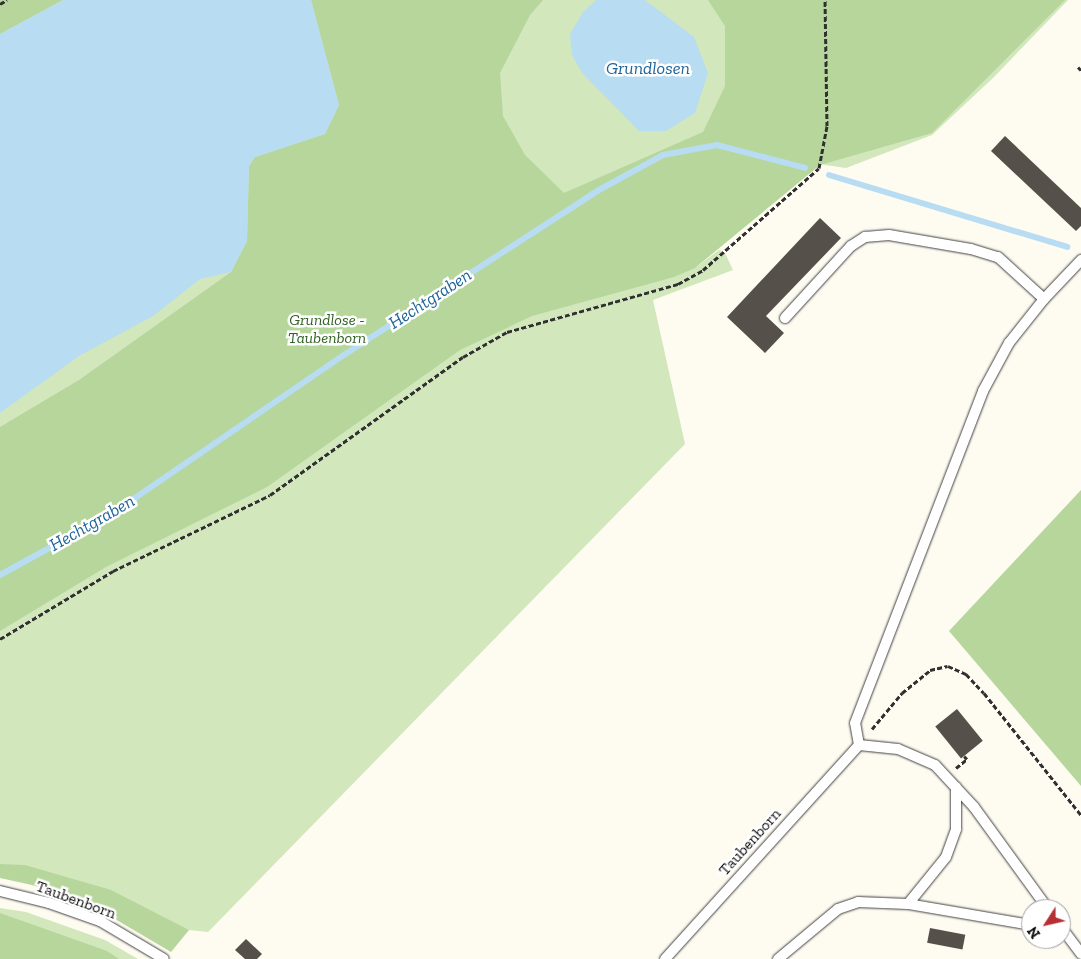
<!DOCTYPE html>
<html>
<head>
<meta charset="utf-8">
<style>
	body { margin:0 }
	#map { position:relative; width:1081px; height:959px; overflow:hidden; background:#fefbf1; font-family:"Zilla Slab",serif }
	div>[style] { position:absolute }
	.green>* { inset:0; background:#d2e7bc }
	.forest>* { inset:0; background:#b6d69c }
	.water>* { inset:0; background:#b8dcf2 }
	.stream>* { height:6px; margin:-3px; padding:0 3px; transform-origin:3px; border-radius:3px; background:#b8dcf2 }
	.building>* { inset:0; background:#56504b; transform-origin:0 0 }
	.path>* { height:3px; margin-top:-1.5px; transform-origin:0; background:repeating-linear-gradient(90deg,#303030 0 5px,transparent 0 7.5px) }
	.roads { filter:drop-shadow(0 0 1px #414141) drop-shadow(0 0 1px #414141) }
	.lane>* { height:10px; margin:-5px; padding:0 5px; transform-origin:5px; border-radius:5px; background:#fff }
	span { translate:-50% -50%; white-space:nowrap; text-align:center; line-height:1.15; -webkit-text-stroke:5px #fff; paint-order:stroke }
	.park-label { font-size:16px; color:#2f6222; font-style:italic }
	.street-label { font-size:16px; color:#0e0e0e }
	.water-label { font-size:18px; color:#1f6398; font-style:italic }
	.north { position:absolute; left:1021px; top:899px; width:50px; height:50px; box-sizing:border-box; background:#fff; border:1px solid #9f9f9f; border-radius:50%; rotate:235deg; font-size:14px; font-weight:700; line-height:20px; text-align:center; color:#0e0e0e }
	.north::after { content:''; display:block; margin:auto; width:18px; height:22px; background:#b62f34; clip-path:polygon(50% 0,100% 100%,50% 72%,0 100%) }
</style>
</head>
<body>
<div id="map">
	<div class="green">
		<div style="clip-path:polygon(0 0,1068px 0,994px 77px,932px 135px,846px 168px,825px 165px,804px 157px,695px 268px,719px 250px,725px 253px,733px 270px,653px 300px,685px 444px,208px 932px,189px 930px,25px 879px,0 876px)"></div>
		<div style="clip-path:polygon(0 908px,26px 912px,105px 940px,138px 959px,0 959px)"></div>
	</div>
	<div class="forest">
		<div style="clip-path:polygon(0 0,63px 0,0 34px)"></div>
		<div style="clip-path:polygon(311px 0,543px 0,530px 15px,500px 73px,503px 116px,525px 155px,564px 193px,703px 132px,725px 86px,725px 26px,708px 0,1065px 0,932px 133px,820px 165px,695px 268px,674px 277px,532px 316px,460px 350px,267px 487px,106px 567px,0 631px,0 427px,79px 380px,231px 272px,247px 241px,249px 166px,255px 157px,325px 134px,339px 105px)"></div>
		<div style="clip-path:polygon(1081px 490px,1081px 786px,949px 631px)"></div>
		<div style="clip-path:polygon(0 864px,25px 865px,111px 890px,189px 930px,171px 952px,98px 909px,32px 885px,0 878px)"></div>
		<div style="clip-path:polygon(0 913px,107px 951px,119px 959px,0 959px)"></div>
	</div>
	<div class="water">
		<div style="clip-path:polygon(63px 0,311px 0,339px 105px,325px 134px,255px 157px,249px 165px,247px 241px,231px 272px,200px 279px,153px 316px,79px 356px,0 413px,0 34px)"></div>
		<div style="clip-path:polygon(596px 0,645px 0,694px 37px,708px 73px,695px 113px,666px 131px,639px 131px,582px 73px,572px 55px,570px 34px,583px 12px)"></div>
	</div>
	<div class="stream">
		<div style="left:829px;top:175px;width:249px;rotate:16.8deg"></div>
		<div style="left:0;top:575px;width:129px;rotate:-28.8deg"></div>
		<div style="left:113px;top:513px;width:283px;rotate:-34.4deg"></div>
		<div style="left:347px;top:353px;width:298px;rotate:-32.9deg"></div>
		<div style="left:597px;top:191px;width:75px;rotate:-28.6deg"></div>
		<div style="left:663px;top:155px;width:55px;rotate:-10.5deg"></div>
		<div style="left:717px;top:145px;width:91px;rotate:14.6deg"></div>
	</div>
	<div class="building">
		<div style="clip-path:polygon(1005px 136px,1081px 208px,1081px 226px,1076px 231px,991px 151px)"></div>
		<div style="clip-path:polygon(820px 218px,841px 238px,766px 316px,784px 333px,765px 353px,727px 317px)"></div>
		<div style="left:957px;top:709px;width:41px;height:28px;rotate:51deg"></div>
		<div style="left:930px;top:928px;width:36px;height:15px;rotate:11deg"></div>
		<div style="clip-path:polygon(246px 939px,262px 954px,257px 959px,245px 959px,235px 950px)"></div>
	</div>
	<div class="path">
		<div style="left:0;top:4px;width:8px;rotate:-30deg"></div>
		<div style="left:1078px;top:67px;width:4px;rotate:45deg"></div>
		<div style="left:0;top:639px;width:132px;rotate:-31deg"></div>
		<div style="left:113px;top:571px;width:174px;rotate:-25.8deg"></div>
		<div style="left:270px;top:495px;width:237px;rotate:-35.6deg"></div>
		<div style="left:463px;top:357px;width:51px;rotate:-29.6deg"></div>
		<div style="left:507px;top:332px;width:178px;rotate:-15.7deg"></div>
		<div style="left:678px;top:284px;width:29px;rotate:-29deg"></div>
		<div style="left:703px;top:270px;width:154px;rotate:-41.3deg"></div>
		<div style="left:819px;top:168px;width:43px;rotate:-79.2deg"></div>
		<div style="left:827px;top:126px;width:126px;rotate:-90.9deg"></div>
		<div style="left:872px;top:729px;width:47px;rotate:-50.2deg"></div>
		<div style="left:902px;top:693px;width:36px;rotate:-39deg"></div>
		<div style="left:930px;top:670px;width:18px;rotate:-13deg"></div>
		<div style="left:948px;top:666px;width:20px;rotate:24deg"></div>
		<div style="left:966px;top:674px;width:26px;rotate:47deg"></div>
		<div style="left:984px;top:693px;width:156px;rotate:51.5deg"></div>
		<div style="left:956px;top:768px;width:14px;rotate:-39deg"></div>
		<div style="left:967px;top:759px;width:4px;rotate:-135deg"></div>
	</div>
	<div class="roads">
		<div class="lane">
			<div style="left:785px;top:318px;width:98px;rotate:-47.5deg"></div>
			<div style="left:851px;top:246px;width:17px;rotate:-33deg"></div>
			<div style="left:865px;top:237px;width:24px;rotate:-5deg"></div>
			<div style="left:889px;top:235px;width:83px;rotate:9.7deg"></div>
			<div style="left:971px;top:249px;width:28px;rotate:17deg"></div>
			<div style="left:998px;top:257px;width:62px;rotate:42.4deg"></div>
			<div style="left:859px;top:745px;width:22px;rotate:-100deg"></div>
			<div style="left:855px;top:723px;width:356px;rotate:-68.9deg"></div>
			<div style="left:983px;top:391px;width:55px;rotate:-61.6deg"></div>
			<div style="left:1009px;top:343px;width:56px;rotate:-51.5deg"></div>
			<div style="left:1044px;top:299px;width:54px;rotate:-46.5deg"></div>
			<div style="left:859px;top:745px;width:39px;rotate:6deg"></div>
			<div style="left:898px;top:749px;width:40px;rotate:23.4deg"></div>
			<div style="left:935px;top:765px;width:57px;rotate:47.1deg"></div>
			<div style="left:974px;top:807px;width:126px;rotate:54deg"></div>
			<div style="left:0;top:891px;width:50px;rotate:13.8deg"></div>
			<div style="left:49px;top:903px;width:54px;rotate:19.4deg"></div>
			<div style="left:100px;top:921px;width:74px;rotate:30.7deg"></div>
			<div style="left:908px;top:904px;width:60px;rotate:-51deg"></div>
			<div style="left:946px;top:857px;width:30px;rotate:-70deg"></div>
			<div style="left:956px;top:829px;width:42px;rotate:-90deg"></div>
			<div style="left:1061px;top:927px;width:34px;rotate:53deg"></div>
			<div style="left:665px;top:959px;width:289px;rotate:-47.8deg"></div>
			<div style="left:778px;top:959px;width:78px;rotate:-39.8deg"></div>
			<div style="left:838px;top:909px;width:21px;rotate:-19deg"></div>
			<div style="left:858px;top:902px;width:50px;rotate:2.3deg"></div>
			<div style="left:908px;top:904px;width:125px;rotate:9.7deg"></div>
		</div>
	</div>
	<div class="park-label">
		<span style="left:327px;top:329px">Grundlose -<br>Taubenborn</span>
	</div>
	<div class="street-label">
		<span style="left:750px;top:842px;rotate:-48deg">Taubenborn</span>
		<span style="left:76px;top:900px;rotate:20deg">Taubenborn</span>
	</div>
	<div class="water-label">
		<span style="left:648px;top:68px">Grundlosen</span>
		<span style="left:430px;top:299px;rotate:-33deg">Hechtgraben</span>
		<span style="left:92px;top:523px;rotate:-30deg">Hechtgraben</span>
	</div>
	<div class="north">N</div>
</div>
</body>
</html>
